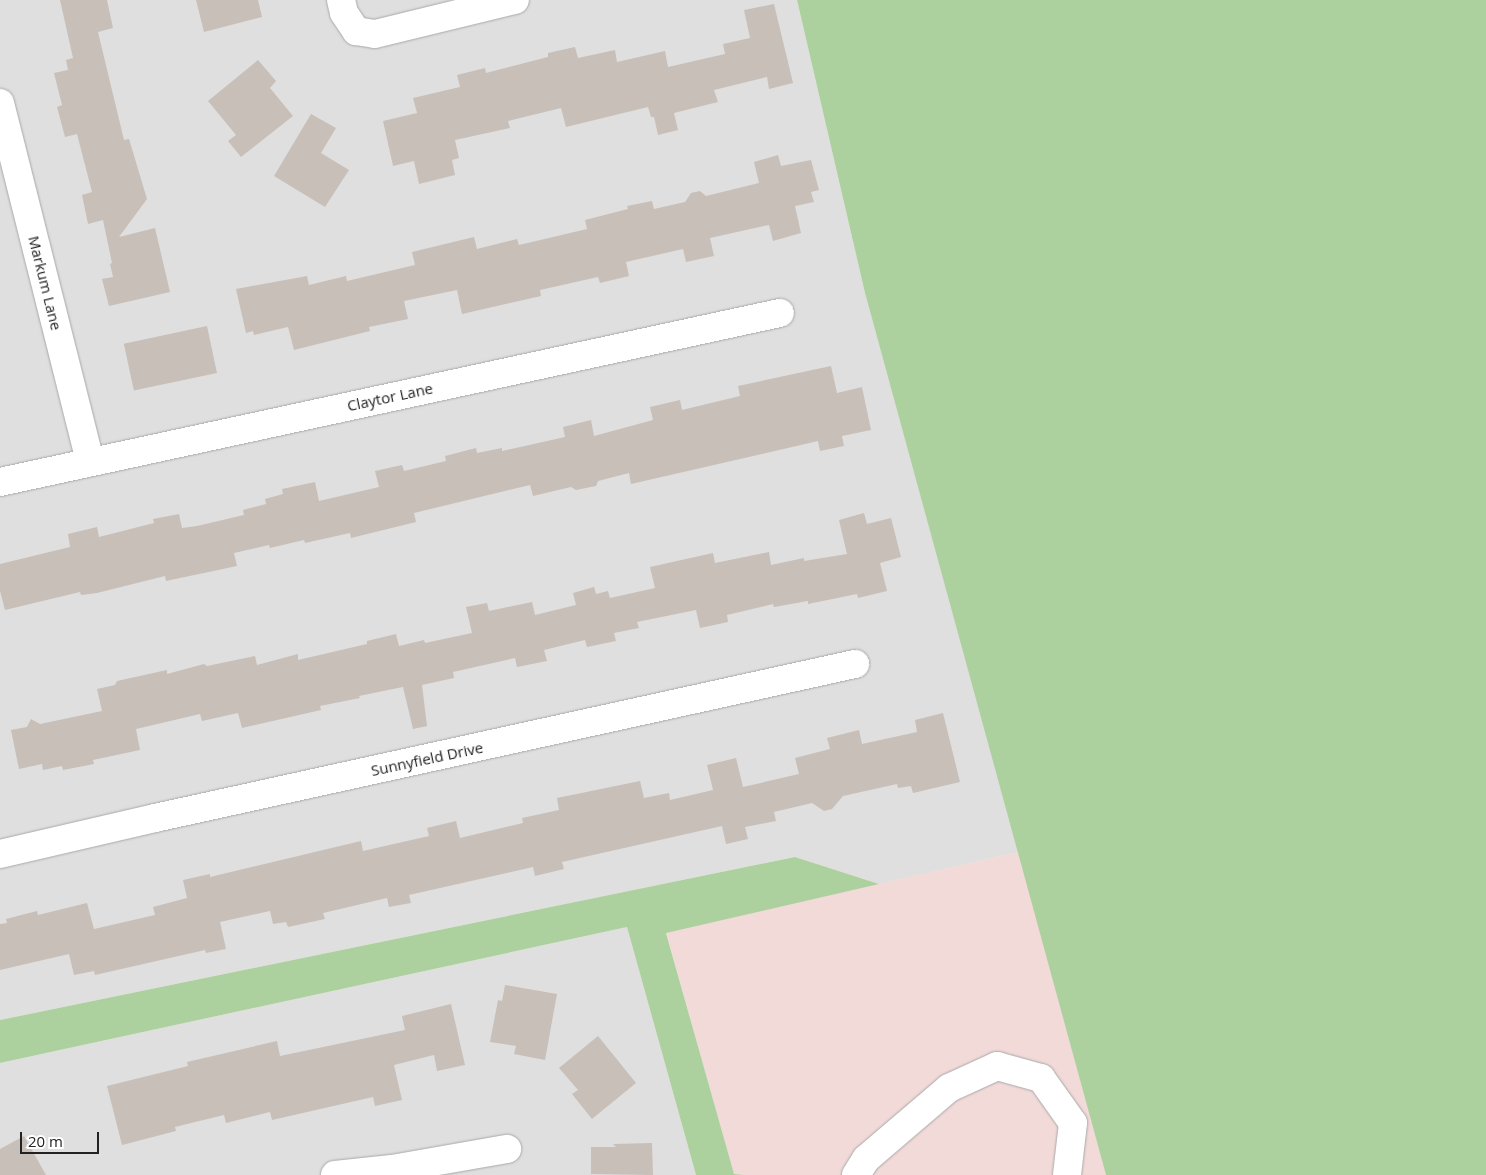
<!DOCTYPE html>
<html>
<head>
<meta charset="utf-8">
<style>
	body { margin:0 }
	#map { position:relative; width:1486px; height:1175px; overflow:hidden; background:#f2efe9; font-family:"Open Sans",sans-serif }
	div>[style] { position:absolute }
	.residential>* { inset:0; background:#e0dfdf }
	.commercial>* { inset:0; background:#f2dad9 }
	.forest>* { inset:0; background:#add19e }
	.building>* { inset:0; background:#c7bfb8; transform-origin:0 0 }
	.roads { filter:drop-shadow(0 0 1px #a9a9a9) drop-shadow(0 0 1px #a9a9a9) }
	.minor>* { height:28px; margin:-14px; padding:0 14px; transform-origin:14px; border-radius:14px; background:#fff }
	span { translate:-50% -50%; white-space:nowrap; text-align:center; line-height:1.15; -webkit-text-stroke:5px #fff; paint-order:stroke }
	.street-label { font-size:15px; color:#222 }
	.scale { position:absolute; left:20px; top:1132px; width:79px; height:22px; box-sizing:border-box; border:2px solid #222; border-top:0; padding-left:6px; font-size:15px; line-height:18px; white-space:nowrap; color:#222; -webkit-text-stroke:4px #fff; paint-order:stroke }
</style>
</head>
<body>
<div id="map">
	<div class="residential">
		<div style="clip-path:polygon(0 0,797px 0,865px 293px,1019px 852px,879px 884px,795px 857px,0 1020px)"></div>
		<div style="clip-path:polygon(627px 927px,696px 1175px,0 1175px,0 1063px)"></div>
	</div>
	<div class="commercial">
		<div style="clip-path:polygon(1019px 852px,1106px 1175px,734px 1175px,666px 932px)"></div>
	</div>
	<div class="forest">
		<div style="clip-path:polygon(797px 0,1486px 0,1486px 1175px,1106px 1175px,865px 293px)"></div>
		<div style="clip-path:polygon(795px 857px,879px 884px,666px 933px,734px 1174px,743px 1175px,696px 1175px,627px 927px,0 1063px,0 1020px)"></div>
	</div>
	<div class="building">
		<div style="clip-path:polygon(60px 0,107px 0,113px 28px,98px 32px,124px 140px,129px 139px,147px 199px,119px 237px,155px 228px,170px 292px,109px 306px,102px 279px,113px 277px,110px 264px,112px 263px,103px 220px,88px 224px,82px 195px,92px 192px,77px 134px,65px 137px,57px 107px,62px 105px,54px 73px,68px 70px,66px 60px,73px 58px)"></div>
		<div style="clip-path:polygon(196px 0,258px 0,262px 17px,204px 32px)"></div>
		<div style="clip-path:polygon(774px 4px,793px 83px,769px 89px,767px 77px,714px 90px,718px 102px,674px 113px,678px 130px,658px 135px,654px 117px,651px 117px,648px 107px,566px 127px,561px 108px,508px 121px,510px 128px,455px 140px,459px 158px,452px 160px,455px 175px,419px 184px,414px 161px,393px 166px,383px 121px,417px 113px,413px 98px,460px 87px,457px 75px,485px 68px,486px 73px,548px 57px,548px 53px,575px 47px,578px 58px,615px 50px,617px 62px,665px 51px,668px 67px,725px 54px,723px 44px,750px 38px,744px 10px)"></div>
		<div style="clip-path:polygon(258px 60px,276px 81px,270px 88px,293px 116px,241px 157px,228px 141px,236px 135px,208px 101px)"></div>
		<div style="clip-path:polygon(311px 114px,336px 128px,321px 153px,349px 170px,325px 207px,274px 176px)"></div>
		<div style="clip-path:polygon(778px 155px,781px 166px,811px 160px,819px 190px,811px 192px,814px 202px,795px 206px,801px 233px,773px 241px,769px 225px,710px 238px,714px 256px,686px 262px,683px 249px,626px 262px,629px 276px,600px 283px,598px 277px,540px 290px,541px 296px,462px 314px,457px 290px,404px 301px,408px 319px,369px 327px,370px 331px,294px 350px,288px 327px,254px 335px,253px 331px,246px 333px,236px 289px,307px 276px,309px 285px,346px 276px,347px 281px,415px 265px,412px 252px,474px 237px,477px 249px,517px 239px,519px 245px,587px 229px,585px 220px,628px 209px,627px 206px,652px 201px,654px 209px,685px 202px,691px 193px,700px 191px,706px 196px,759px 183px,754px 162px)"></div>
		<div style="left:207px;top:326px;width:48px;height:85px;rotate:78deg"></div>
		<div style="clip-path:polygon(831px 366px,837px 393px,862px 387px,871px 430px,842px 436px,844px 446px,820px 451px,818px 441px,631px 484px,629px 473px,598px 481px,596px 486px,576px 490px,571px 487px,533px 496px,530px 485px,414px 513px,416px 522px,351px 538px,350px 533px,305px 543px,304px 540px,270px 548px,269px 545px,234px 553px,237px 566px,166px 581px,165px 576px,97px 593px,81px 595px,80px 592px,5px 610px,0 591px,0 564px,70px 547px,68px 534px,97px 527px,99px 537px,154px 523px,153px 519px,179px 514px,182px 528px,197px 526px,244px 515px,243px 510px,266px 504px,265px 499px,283px 494px,282px 489px,315px 482px,319px 501px,379px 487px,375px 471px,402px 465px,404px 471px,446px 461px,445px 456px,476px 448px,477px 453px,502px 448px,502px 451px,565px 437px,563px 427px,591px 420px,594px 436px,653px 420px,650px 407px,680px 400px,682px 410px,740px 396px,738px 386px)"></div>
		<div style="clip-path:polygon(864px 513px,867px 524px,891px 518px,901px 557px,880px 563px,887px 591px,858px 598px,857px 594px,808px 604px,808px 601px,774px 607px,773px 604px,727px 615px,728px 622px,700px 628px,696px 610px,637px 622px,639px 628px,614px 633px,616px 641px,587px 647px,585px 640px,544px 650px,547px 661px,517px 667px,515px 658px,453px 672px,454px 678px,422px 685px,427px 726px,413px 729px,403px 687px,359px 696px,360px 698px,320px 706px,321px 710px,242px 728px,238px 713px,202px 721px,200px 714px,136px 729px,140px 750px,93px 760px,94px 764px,63px 770px,62px 766px,43px 770px,42px 764px,19px 769px,11px 730px,27px 727px,31px 719px,40px 724px,102px 711px,97px 689px,115px 685px,117px 681px,167px 670px,167px 674px,204px 664px,207px 666px,255px 656px,257px 665px,298px 654px,298px 660px,367px 644px,367px 641px,396px 634px,399px 646px,424px 640px,425px 643px,472px 633px,466px 607px,487px 603px,489px 611px,532px 602px,535px 615px,576px 605px,573px 593px,594px 587px,596px 594px,608px 591px,610px 598px,655px 588px,650px 567px,713px 553px,715px 563px,769px 552px,771px 565px,804px 558px,804px 561px,847px 554px,839px 520px)"></div>
		<div style="clip-path:polygon(943px 713px,960px 782px,913px 793px,911px 786px,898px 788px,897px 784px,843px 796px,832px 809px,824px 811px,812px 803px,774px 812px,776px 821px,745px 827px,748px 839px,726px 844px,722px 826px,562px 862px,564px 869px,535px 876px,533px 867px,409px 895px,411px 903px,389px 907px,387px 898px,323px 913px,325px 919px,288px 927px,286px 922px,273px 924px,270px 911px,220px 922px,226px 949px,206px 953px,205px 950px,95px 975px,94px 971px,74px 975px,69px 954px,0 970px,0 924px,7px 923px,6px 919px,37px 911px,38px 915px,87px 903px,94px 929px,155px 915px,153px 907px,187px 898px,183px 880px,210px 874px,210px 877px,361px 841px,363px 851px,429px 836px,427px 828px,456px 821px,460px 838px,523px 823px,522px 818px,559px 810px,557px 798px,640px 781px,644px 798px,669px 793px,670px 800px,713px 790px,707px 765px,736px 758px,743px 787px,799px 774px,795px 758px,830px 749px,827px 738px,859px 730px,862px 744px,917px 732px,915px 720px)"></div>
		<div style="clip-path:polygon(505px 985px,557px 994px,545px 1060px,514px 1054px,516px 1046px,490px 1042px,498px 1000px,502px 1001px)"></div>
		<div style="clip-path:polygon(451px 1004px,465px 1065px,437px 1071px,434px 1055px,394px 1065px,402px 1100px,375px 1106px,373px 1097px,272px 1120px,270px 1112px,226px 1123px,224px 1115px,175px 1127px,176px 1131px,122px 1145px,107px 1086px,188px 1066px,187px 1062px,277px 1041px,280px 1056px,405px 1030px,402px 1016px)"></div>
		<div style="clip-path:polygon(598px 1036px,636px 1083px,592px 1119px,572px 1094px,578px 1090px,559px 1068px)"></div>
		<div style="clip-path:polygon(24px 1136px,46px 1175px,0 1175px,0 1149px)"></div>
		<div style="clip-path:polygon(652px 1143px,653px 1175px,591px 1174px,591px 1147px,616px 1147px,613px 1144px)"></div>
	</div>
	<div class="roads">
		<div class="minor">
			<div style="left:341px;top:0;width:13px;rotate:77deg"></div>
			<div style="left:344px;top:13px;width:22px;rotate:56deg"></div>
			<div style="left:356px;top:31px;width:19px;rotate:9deg"></div>
			<div style="left:375px;top:34px;width:144px;rotate:-13.7deg"></div>
			<div style="left:0;top:103px;width:370px;rotate:75.9deg"></div>
			<div style="left:0;top:482px;width:798px;rotate:-12.23deg"></div>
			<div style="left:0;top:854px;width:159px;rotate:-13.1deg"></div>
			<div style="left:155px;top:818px;width:717px;rotate:-12.41deg"></div>
			<div style="left:335px;top:1175px;width:57px;rotate:-6deg"></div>
			<div style="left:392px;top:1169px;width:117px;rotate:-9.9deg"></div>
			<div style="left:856px;top:1175px;width:19px;rotate:-58deg"></div>
			<div style="left:866px;top:1159px;width:109px;rotate:-40.5deg"></div>
			<div style="left:949px;top:1088px;width:53px;rotate:-24.6deg"></div>
			<div style="left:997px;top:1066px;width:46px;rotate:15.3deg"></div>
			<div style="left:1041px;top:1078px;width:55px;rotate:54.6deg"></div>
			<div style="left:1073px;top:1123px;width:52px;rotate:96.6deg"></div>
		</div>
	</div>
	<div class="street-label">
		<span style="left:45px;top:283px;rotate:76deg">Markum Lane</span>
		<span style="left:390px;top:397px;rotate:-12deg">Claytor Lane</span>
		<span style="left:427px;top:759px;rotate:-12deg">Sunnyfield Drive</span>
	</div>
	<div class="scale">20 m</div>
</div>
</body>
</html>
